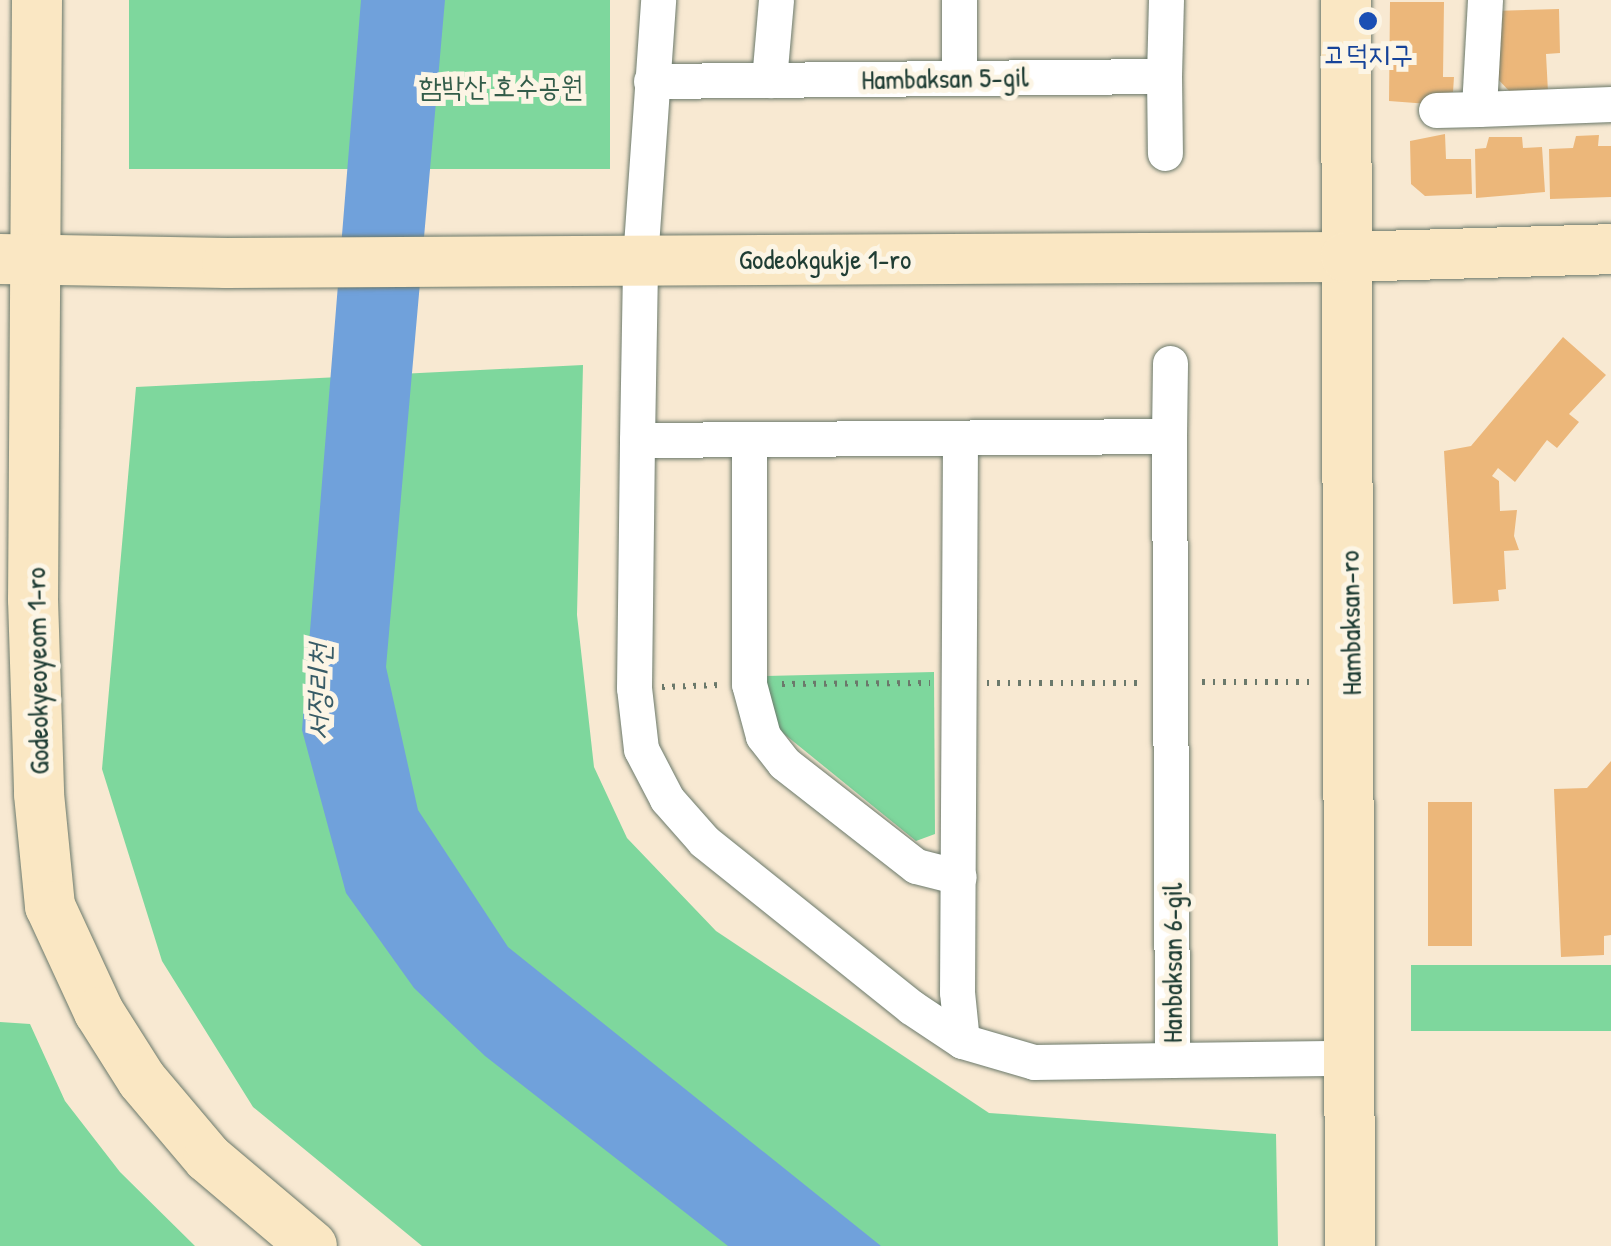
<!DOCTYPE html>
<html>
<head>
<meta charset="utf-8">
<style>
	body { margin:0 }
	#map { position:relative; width:1611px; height:1246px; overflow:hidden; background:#f8e9d2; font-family:"Patrick Hand","Poor Story",sans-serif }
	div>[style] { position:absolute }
	.green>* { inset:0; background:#7ed79d; transform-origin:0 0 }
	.water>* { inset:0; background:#70a1db }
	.building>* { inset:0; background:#ecb77a; transform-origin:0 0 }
	.path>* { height:6px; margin-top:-3px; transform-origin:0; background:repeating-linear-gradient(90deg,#6b796b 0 2.5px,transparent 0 10.5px) }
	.roads { filter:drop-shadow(0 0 2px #6b796b) drop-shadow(0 0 2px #6b796b) }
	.street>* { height:35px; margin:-17.5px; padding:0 17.5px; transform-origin:17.5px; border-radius:17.5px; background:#fff }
	.secondary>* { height:50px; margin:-25px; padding:0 25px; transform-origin:25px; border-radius:25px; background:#fae7c3 }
	.dots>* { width:28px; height:28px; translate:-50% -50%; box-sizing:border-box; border:5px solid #fcf5e5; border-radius:50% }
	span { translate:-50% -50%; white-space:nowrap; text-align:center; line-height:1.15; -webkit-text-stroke:10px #fcf5e5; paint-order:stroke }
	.transit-label { font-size:28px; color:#164399 }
	.street-label { font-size:28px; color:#1f3d34 }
	.park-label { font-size:28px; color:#325c49 }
	.water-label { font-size:30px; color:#375b66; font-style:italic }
</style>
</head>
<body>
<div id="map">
	<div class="green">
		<div style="left:129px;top:0;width:481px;height:169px"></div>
		<div style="clip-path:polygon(583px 365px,577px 615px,594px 767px,627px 838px,716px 931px,989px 1113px,1276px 1134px,1278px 1246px,422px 1246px,253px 1107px,162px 961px,102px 769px,136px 387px)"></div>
		<div style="clip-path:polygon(934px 672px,935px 834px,916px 841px,778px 729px,768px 705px,766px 676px)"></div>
		<div style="left:1611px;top:965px;width:66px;height:200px;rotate:90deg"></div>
		<div style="clip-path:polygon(0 1022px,30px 1024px,65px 1101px,120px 1172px,195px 1246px,0 1246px)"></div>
	</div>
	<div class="water">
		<div style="clip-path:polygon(361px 0,445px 0,386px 667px,418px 810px,508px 947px,881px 1246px,728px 1246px,485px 1056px,414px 988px,346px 893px,302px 730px)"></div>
	</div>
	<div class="building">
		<div style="clip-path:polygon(1390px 2px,1444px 2px,1443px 77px,1454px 77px,1453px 92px,1444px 94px,1442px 105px,1389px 101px)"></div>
		<div style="clip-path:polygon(1559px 9px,1560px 53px,1546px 54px,1548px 92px,1513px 95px,1493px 74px,1493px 11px)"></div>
		<div style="clip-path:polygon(1445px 134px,1446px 159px,1471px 159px,1472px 194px,1425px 196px,1411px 184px,1410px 141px)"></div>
		<div style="clip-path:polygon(1599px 135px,1598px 146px,1611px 146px,1611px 197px,1550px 199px,1549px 149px,1573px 148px,1576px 136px)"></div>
		<div style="clip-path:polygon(1489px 137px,1522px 137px,1523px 148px,1542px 147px,1545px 192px,1476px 198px,1475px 149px,1486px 148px)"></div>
		<div style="clip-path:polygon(1563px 337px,1606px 375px,1569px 414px,1579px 422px,1557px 448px,1547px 440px,1515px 482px,1498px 468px,1492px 476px,1499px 481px,1500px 511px,1517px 510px,1514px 536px,1519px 550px,1504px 551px,1506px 589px,1498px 590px,1499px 601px,1453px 604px,1444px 451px,1471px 446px)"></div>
		<div style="clip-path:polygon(1611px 761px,1611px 935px,1604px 936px,1604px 955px,1561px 957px,1554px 789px,1587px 788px)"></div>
		<div style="left:1472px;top:802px;width:144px;height:44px;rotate:90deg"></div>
	</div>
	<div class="path">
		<div style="left:1202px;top:682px;width:108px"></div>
		<div style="left:987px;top:683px;width:153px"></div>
		<div style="left:782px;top:684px;width:148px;rotate:-0.4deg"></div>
		<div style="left:662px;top:687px;width:58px;rotate:-2deg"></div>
	</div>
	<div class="roads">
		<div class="street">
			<div style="left:1485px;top:0;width:109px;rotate:93.2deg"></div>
			<div style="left:1479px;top:109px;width:132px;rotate:-2.2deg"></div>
			<div style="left:1164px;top:76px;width:77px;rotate:89.3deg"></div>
			<div style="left:959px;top:78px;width:78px;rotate:-90deg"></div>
			<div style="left:769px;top:80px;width:80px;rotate:-85deg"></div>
			<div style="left:651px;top:81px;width:513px;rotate:-0.56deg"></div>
			<div style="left:1164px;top:76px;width:76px;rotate:-88.5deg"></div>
			<div style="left:1436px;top:110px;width:43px;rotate:-1.3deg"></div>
			<div style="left:1169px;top:436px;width:73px;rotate:-89.2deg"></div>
			<div style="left:637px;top:440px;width:532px;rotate:-0.43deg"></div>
			<div style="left:1169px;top:436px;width:624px;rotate:89.72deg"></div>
			<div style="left:1172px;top:1060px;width:138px;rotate:179.2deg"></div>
			<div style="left:1034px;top:1062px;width:75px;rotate:-163.7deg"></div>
			<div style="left:962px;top:1041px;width:61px;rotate:-146.3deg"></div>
			<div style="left:911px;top:1007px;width:265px;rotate:-141.3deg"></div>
			<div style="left:704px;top:841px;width:56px;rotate:-131.4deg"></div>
			<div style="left:667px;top:799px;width:56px;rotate:-117.5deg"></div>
			<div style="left:641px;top:749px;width:61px;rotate:-96.5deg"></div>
			<div style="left:634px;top:688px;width:248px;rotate:-89.3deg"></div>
			<div style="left:637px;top:440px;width:180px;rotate:-89deg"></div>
			<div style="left:640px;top:260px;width:261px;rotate:-86deg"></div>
			<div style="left:960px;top:440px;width:552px;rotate:90.31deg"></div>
			<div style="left:957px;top:992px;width:49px;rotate:84.2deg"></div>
			<div style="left:749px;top:442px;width:242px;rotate:90deg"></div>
			<div style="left:749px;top:684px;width:54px;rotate:74.9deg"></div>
			<div style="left:763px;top:736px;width:34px;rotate:52deg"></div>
			<div style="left:784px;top:763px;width:167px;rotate:38deg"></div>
			<div style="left:916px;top:866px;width:44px;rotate:14.3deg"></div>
			<div style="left:1172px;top:1060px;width:176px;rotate:-0.7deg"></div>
		</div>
		<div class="secondary">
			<div style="left:37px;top:0;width:599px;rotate:90.38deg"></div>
			<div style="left:33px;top:599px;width:195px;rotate:88.2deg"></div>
			<div style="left:39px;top:794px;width:113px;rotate:84.4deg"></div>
			<div style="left:50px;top:906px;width:117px;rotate:65.2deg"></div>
			<div style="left:99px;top:1012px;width:80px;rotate:57.7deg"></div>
			<div style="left:142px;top:1080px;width:102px;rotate:49.8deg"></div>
			<div style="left:208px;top:1158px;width:136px;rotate:40.2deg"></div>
			<div style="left:1346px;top:0;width:1246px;rotate:89.82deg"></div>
			<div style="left:0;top:259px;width:227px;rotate:1deg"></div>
			<div style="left:227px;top:263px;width:1119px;rotate:-0.31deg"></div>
			<div style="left:1346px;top:257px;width:265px;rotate:-1.7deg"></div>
		</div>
	</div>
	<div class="dots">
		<div style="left:1368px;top:21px;background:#1a4fb4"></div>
	</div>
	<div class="transit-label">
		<span style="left:1368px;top:54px">고덕지구</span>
	</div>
	<div class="street-label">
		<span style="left:945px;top:78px;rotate:-1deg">Hambaksan 5-gil</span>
		<span style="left:825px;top:259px">Godeokgukje 1-ro</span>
		<span style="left:1350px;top:623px;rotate:-91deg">Hambaksan-ro</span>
		<span style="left:37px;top:671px;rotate:-91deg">Godeokyeoyeom 1-ro</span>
		<span style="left:1172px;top:963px;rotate:-90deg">Hanbaksan 6-gil</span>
	</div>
	<div class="park-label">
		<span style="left:501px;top:86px">함박산 호수공원</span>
	</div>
	<div class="water-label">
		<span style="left:318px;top:692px;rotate:-89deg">서정리천</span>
	</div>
</div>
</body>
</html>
